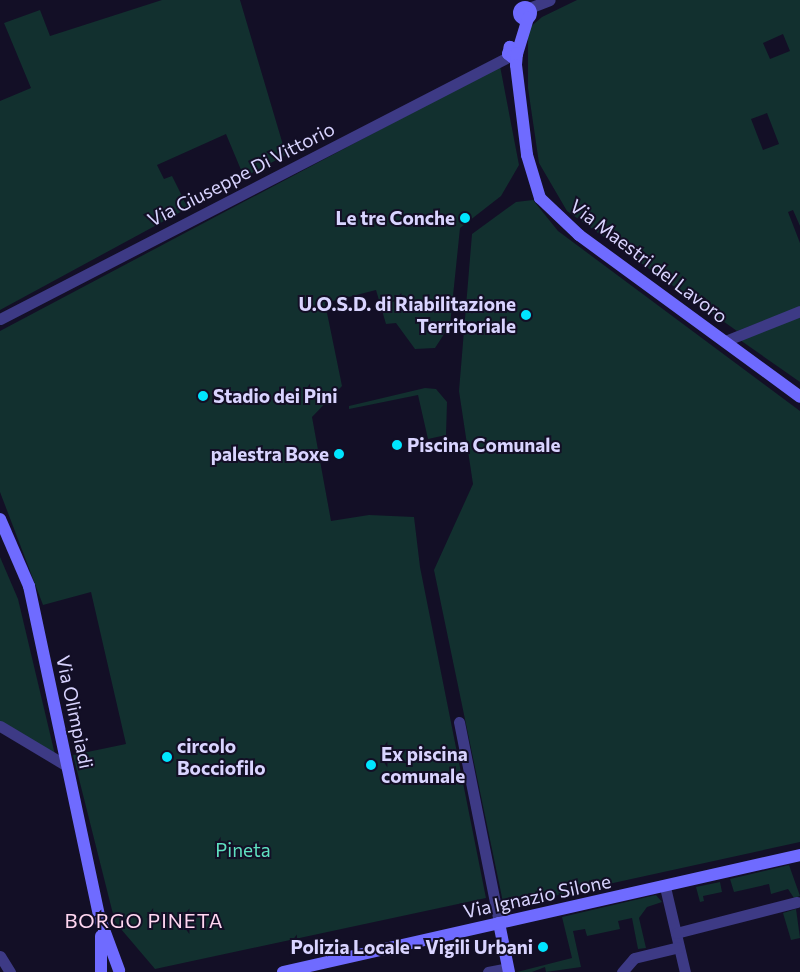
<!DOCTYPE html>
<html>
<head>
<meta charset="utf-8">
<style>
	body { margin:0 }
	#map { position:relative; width:800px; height:972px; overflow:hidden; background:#130f26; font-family:Commissioner,sans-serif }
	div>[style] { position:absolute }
	.green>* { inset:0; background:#12302f }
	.street>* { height:11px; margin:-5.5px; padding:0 5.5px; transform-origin:5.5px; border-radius:5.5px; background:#3d3a85 }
	.secondary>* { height:12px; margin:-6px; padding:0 6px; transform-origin:6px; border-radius:6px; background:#6f6bff }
	.secondary>.ring { margin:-6px; padding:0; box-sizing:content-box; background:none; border:12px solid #6f6bff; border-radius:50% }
	.dots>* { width:14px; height:14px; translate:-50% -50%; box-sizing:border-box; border:2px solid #130f26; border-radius:50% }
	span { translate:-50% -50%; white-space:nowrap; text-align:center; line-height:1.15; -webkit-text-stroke:4px #130f26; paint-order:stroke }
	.street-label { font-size:19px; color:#d9d4ff }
	.poi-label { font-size:19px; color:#d9d4ff; font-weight:700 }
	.right { translate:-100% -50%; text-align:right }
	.left { translate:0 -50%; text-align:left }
	.park-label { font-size:19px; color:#5fe0c0 }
	.neighbourhood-label { font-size:20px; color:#ffd6f0; letter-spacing:1px }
</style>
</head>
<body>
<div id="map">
	<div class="green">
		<div style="clip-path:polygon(162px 0,240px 0,286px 155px,244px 177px,226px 134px,157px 165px,164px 179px,172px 176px,188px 208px,0 310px,0 101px,31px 88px,4px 23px,40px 10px,50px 36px)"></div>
		<div style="clip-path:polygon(evenodd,577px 0,800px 0,800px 226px,793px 210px,788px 212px,800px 243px,800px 307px,737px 331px,567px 211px,539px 163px,528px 88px,528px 29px,542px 17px,577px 0,783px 34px,790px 51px,770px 59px,763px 43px,783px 34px,577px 0,767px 113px,779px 144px,763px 150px,751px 119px,767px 113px)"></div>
		<div style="clip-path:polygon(500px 66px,519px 165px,501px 196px,460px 228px,450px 325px,435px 348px,415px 349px,396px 323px,386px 324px,376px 290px,325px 303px,342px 386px,312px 417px,331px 521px,369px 515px,414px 517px,420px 567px,486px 898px,155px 969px,115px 922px,73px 755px,126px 744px,91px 592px,43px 605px,0 492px,0 331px)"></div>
		<div style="clip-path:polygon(533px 200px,558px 231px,800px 411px,800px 842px,504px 907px,434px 570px,473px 484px,459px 391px,472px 234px,516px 202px)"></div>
		<div style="clip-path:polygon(800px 316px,800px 382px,740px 340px)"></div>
		<div style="clip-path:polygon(425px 388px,436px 389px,447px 402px,446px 435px,428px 439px,418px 395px,349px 409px,349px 406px)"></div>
		<div style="clip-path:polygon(0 557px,18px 599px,56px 759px,0 726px)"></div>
		<div style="clip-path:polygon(789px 865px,800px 896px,794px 898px,788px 889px,771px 894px,769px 884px,734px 892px,730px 879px)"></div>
		<div style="clip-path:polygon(720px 882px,722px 892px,703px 896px,704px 901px,700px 902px,696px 887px)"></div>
		<div style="clip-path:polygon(656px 895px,662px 902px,647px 907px,639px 918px,646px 948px,638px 949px,632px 918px,618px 921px,620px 929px,587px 936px,585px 929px,573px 931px,581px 967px,546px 972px,545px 967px,532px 972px,517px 972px,572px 958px,562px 917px)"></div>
		<div style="clip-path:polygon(796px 909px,800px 938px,791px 940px,783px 913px)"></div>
	</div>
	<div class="street">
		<div style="left:529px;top:8px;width:22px;rotate:-21deg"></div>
		<div style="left:0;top:319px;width:574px;rotate:-27.28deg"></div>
		<div style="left:725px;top:341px;width:81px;rotate:-21.8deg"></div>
		<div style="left:459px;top:722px;width:205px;rotate:78.7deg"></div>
		<div style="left:0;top:726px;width:78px;rotate:30.8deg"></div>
		<div style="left:665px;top:887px;width:87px;rotate:76.8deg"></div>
		<div style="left:676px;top:933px;width:125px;rotate:-14.4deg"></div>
		<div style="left:0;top:956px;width:19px;rotate:58deg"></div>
		<div style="left:488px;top:972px;width:20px;rotate:-11deg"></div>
		<div style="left:622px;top:972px;width:18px;rotate:-49deg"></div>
		<div style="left:634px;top:958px;width:46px;rotate:-13.7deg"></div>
	</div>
	<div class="secondary">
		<div class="ring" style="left:519px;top:7px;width:0;height:0"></div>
		<div style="left:517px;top:50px;width:8px;rotate:-157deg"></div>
		<div style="left:510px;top:47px;width:7px;rotate:106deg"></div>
		<div style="left:508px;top:54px;width:5px;rotate:37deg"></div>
		<div style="left:512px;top:57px;width:6px;rotate:-31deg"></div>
		<div style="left:517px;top:54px;width:38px;rotate:-73deg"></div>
		<div style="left:517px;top:53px;width:12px;rotate:95deg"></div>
		<div style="left:516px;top:65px;width:91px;rotate:83deg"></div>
		<div style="left:527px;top:155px;width:45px;rotate:73.2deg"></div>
		<div style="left:540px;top:198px;width:54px;rotate:43.5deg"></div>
		<div style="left:579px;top:235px;width:274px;rotate:36.2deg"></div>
		<div style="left:0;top:519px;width:73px;rotate:66.6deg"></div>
		<div style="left:29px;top:586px;width:337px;rotate:78deg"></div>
		<div style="left:99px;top:916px;width:58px;rotate:69.7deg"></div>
		<div style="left:499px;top:923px;width:50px;rotate:78.5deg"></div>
		<div style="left:101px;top:936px;width:36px;rotate:90deg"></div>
		<div style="left:283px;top:972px;width:530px;rotate:-12.75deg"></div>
	</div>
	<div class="dots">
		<div style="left:465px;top:218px;background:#00e5ff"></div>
		<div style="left:526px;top:315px;background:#00e5ff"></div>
		<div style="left:203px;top:396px;background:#00e5ff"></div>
		<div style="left:397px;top:445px;background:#00e5ff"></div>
		<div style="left:339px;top:454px;background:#00e5ff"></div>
		<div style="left:167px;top:757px;background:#00e5ff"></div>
		<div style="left:371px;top:765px;background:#00e5ff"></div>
		<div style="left:543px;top:947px;background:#00e5ff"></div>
	</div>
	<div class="street-label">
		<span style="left:241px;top:174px;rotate:-27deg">Via Giuseppe Di Vittorio</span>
		<span style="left:649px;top:261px;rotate:37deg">Via Maestri del Lavoro</span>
		<span style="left:75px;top:712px;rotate:78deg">Via Olimpiadi</span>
		<span style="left:537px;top:896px;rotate:-12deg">Via Ignazio Silone</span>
	</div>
	<div class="poi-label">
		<span class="right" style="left:455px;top:218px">Le tre Conche</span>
		<span class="right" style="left:516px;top:315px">U.O.S.D. di Riabilitazione<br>Territoriale</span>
		<span class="left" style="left:213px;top:396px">Stadio dei Pini</span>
		<span class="left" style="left:407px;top:445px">Piscina Comunale</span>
		<span class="right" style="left:329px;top:454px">palestra Boxe</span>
		<span class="left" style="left:177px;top:757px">circolo<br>Bocciofilo</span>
		<span class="left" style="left:381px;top:765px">Ex piscina<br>comunale</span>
		<span class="right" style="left:533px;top:947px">Polizia Locale - Vigili Urbani</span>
	</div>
	<div class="park-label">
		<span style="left:243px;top:850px">Pineta</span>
	</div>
	<div class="neighbourhood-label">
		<span style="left:144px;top:920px">BORGO PINETA</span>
	</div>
</div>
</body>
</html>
